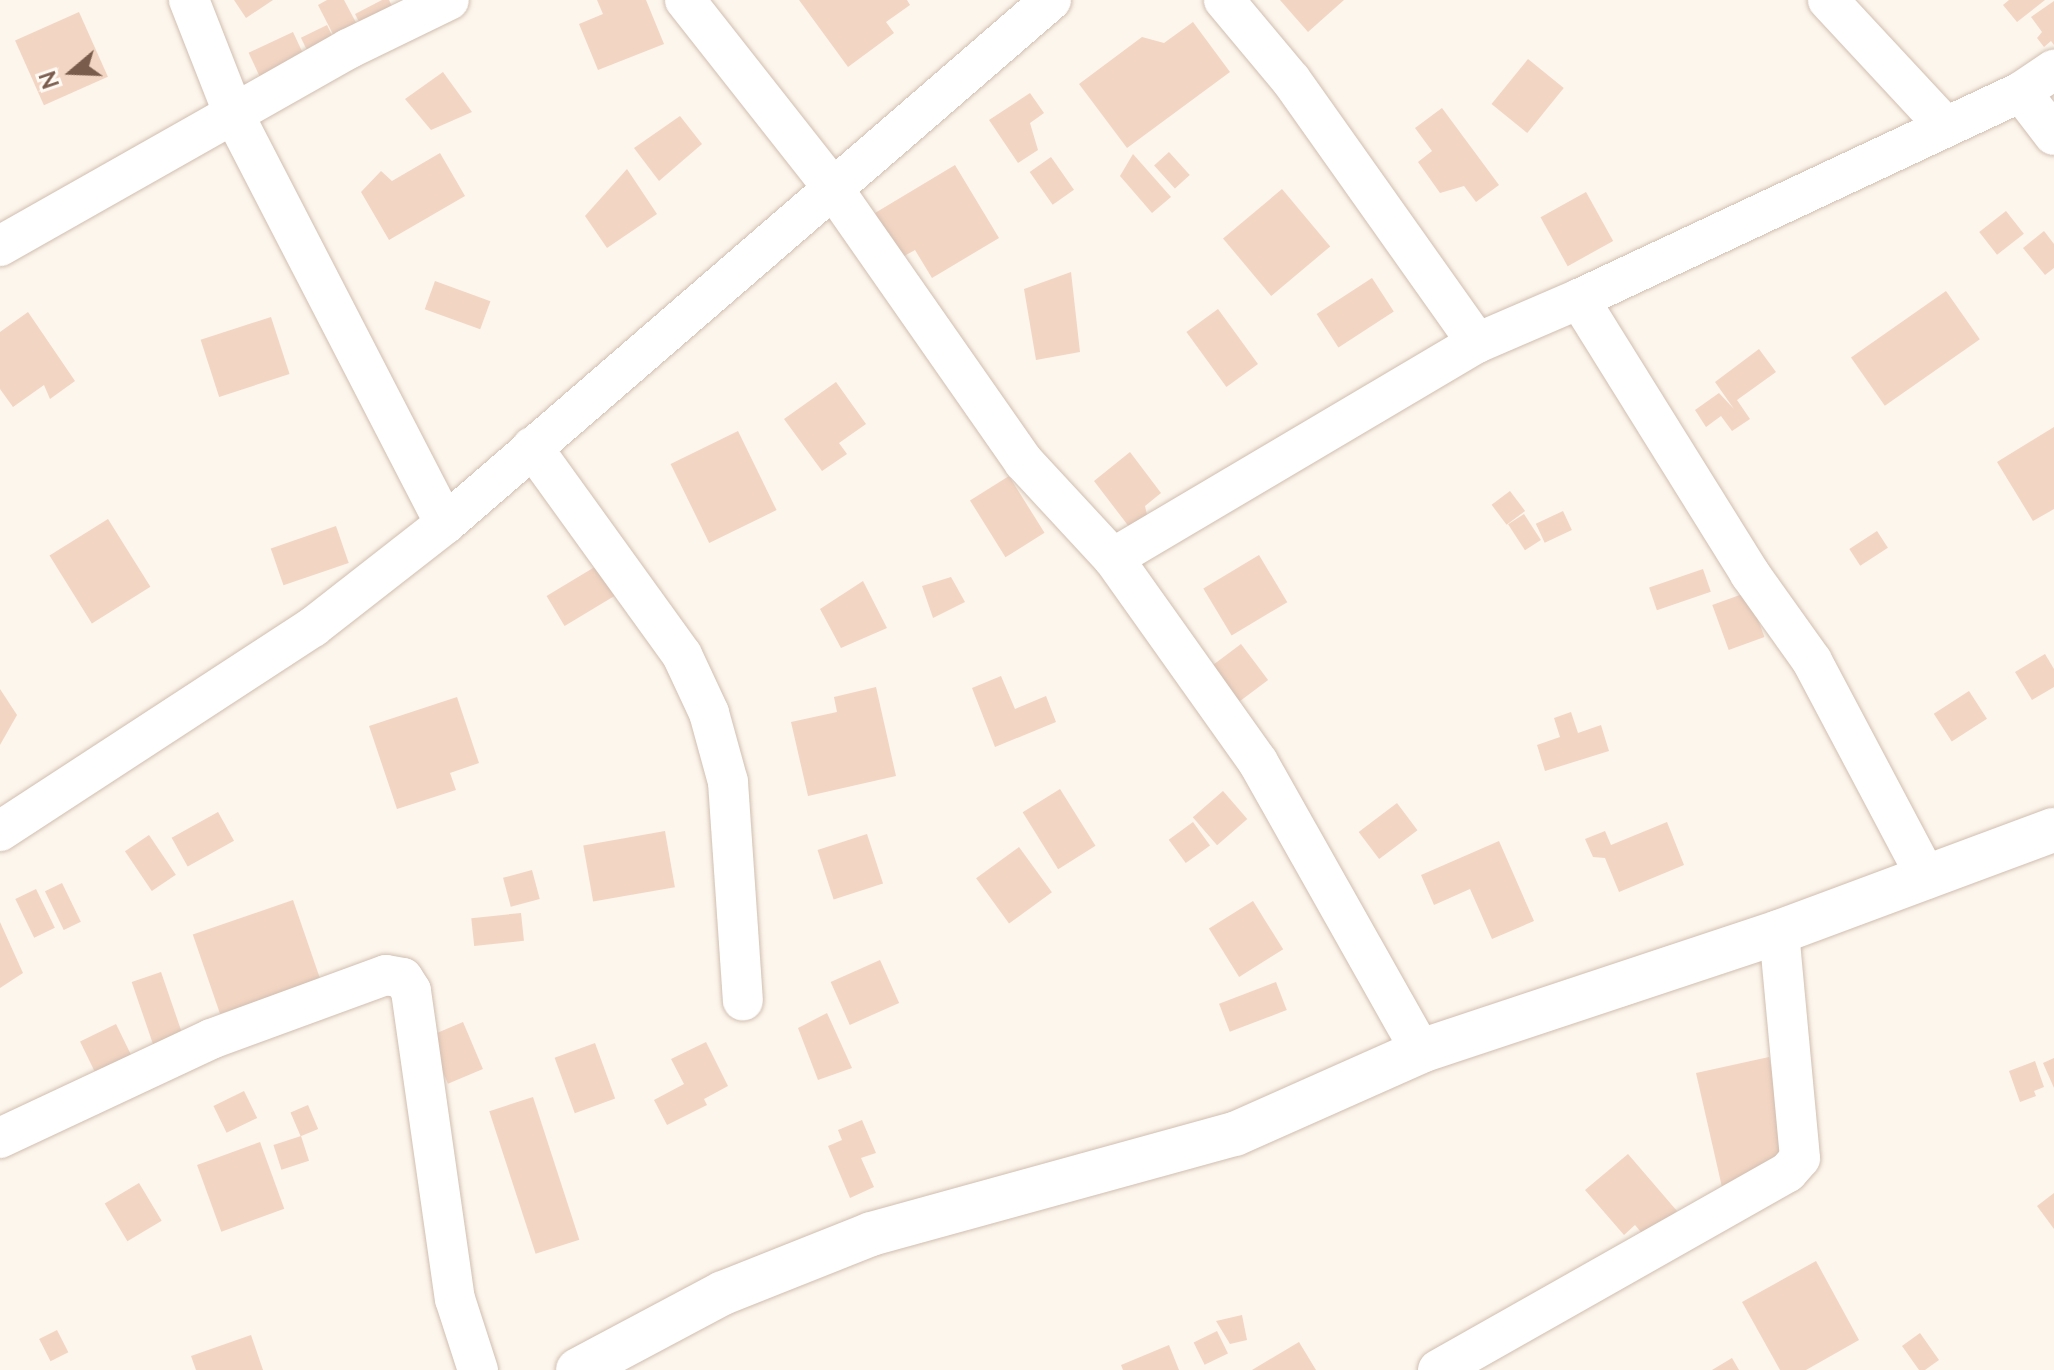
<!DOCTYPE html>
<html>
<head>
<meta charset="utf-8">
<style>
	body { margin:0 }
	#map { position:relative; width:2054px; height:1370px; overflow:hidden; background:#fdf6ec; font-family:Lato,sans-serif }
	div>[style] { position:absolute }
	.building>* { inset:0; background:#f3d5c3; transform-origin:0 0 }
	.roads { filter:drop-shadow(0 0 2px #d1beb0) drop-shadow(0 0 2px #d1beb0) }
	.street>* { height:40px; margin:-20px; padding:0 20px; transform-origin:20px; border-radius:20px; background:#fff }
	.secondary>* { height:44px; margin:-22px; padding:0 22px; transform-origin:22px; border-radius:22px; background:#fff }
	span { translate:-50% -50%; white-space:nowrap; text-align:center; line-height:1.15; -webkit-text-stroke:7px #fffaf3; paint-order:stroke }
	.north { position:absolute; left:32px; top:32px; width:80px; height:80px; -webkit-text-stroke:6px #fffaf3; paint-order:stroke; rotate:251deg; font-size:22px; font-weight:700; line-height:32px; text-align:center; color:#7a5c4d }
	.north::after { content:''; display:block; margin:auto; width:28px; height:36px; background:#7a5c4d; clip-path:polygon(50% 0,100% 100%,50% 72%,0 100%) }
</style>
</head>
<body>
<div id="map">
	<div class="building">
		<div style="clip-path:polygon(234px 0,273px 0,246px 18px)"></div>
		<div style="clip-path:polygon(327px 0,344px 0,361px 32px,338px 44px,318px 5px)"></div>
		<div style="clip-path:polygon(382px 0,389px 0,397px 17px,365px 33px,355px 14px)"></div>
		<div style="clip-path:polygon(597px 0,646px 0,664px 44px,598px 70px,579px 24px,603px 14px)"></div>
		<div style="clip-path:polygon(799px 0,907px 0,910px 5px,886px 22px,894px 33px,848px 67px)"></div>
		<div style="clip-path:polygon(1280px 0,1344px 0,1308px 32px)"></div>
		<div style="clip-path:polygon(2009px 0,2045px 0,2017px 22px,2003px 5px)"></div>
		<div style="clip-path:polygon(2054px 1px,2054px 45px,2051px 41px,2044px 47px,2037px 38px,2042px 32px,2031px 17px)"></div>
		<div style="left:79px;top:12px;width:71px;height:70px;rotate:66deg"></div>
		<div style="clip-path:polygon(1193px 22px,1230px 72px,1127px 148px,1079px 84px,1142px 37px,1164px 43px)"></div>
		<div style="left:327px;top:25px;width:25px;height:29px;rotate:64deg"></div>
		<div style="left:293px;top:32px;width:35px;height:49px;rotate:65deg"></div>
		<div style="left:1528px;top:59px;width:46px;height:58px;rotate:39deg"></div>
		<div style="clip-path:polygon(443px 72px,472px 112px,431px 130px,405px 99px)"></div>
		<div style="clip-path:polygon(1030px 93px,1044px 113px,1030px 123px,1038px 150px,1018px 163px,989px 120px)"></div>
		<div style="clip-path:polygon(1442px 108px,1499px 185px,1476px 202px,1464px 186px,1440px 193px,1418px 162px,1432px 151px,1415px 128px)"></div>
		<div style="clip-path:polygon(680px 116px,702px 144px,659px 181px,634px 148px)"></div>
		<div style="left:1169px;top:152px;width:31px;height:20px;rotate:48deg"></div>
		<div style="clip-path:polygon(440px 153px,465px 196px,389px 240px,361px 192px,381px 171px,392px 181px)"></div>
		<div style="clip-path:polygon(1133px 154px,1171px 197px,1152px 213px,1120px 176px)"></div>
		<div style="left:1051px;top:157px;width:40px;height:26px;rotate:55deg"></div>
		<div style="clip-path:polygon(955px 165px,999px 238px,932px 278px,915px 250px,897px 260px,870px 216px)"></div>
		<div style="clip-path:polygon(627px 169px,657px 214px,607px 248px,585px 216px)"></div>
		<div style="left:1282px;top:189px;width:75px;height:77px;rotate:50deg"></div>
		<div style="left:1586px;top:192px;width:56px;height:52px;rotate:61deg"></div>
		<div style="left:2006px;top:211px;width:29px;height:34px;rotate:52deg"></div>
		<div style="clip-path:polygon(2044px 231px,2054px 244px,2054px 268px,2045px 275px,2023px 248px)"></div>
		<div style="clip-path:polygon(1071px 272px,1080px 352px,1036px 360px,1024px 289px)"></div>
		<div style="left:1372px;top:278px;width:40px;height:66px;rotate:57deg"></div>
		<div style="left:435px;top:281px;width:59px;height:30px;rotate:20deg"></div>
		<div style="left:1946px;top:291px;width:59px;height:116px;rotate:55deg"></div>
		<div style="left:1218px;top:309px;width:68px;height:39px;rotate:54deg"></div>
		<div style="clip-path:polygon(28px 312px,75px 381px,50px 399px,44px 385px,13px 407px,0 389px,0 332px)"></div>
		<div style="left:271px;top:317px;width:60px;height:74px;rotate:72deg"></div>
		<div style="clip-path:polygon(1759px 349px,1776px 372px,1737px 400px,1750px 419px,1732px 431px,1721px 416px,1706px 427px,1695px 410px,1719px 393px,1734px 409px,1715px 382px)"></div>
		<div style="clip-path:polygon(836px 382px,866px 424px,839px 443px,847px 454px,822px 471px,784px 419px)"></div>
		<div style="clip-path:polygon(2054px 427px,2054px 509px,2033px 521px,1997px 462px)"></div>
		<div style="left:738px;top:431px;width:88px;height:75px;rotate:64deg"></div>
		<div style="clip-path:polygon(1130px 452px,1161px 493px,1145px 506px,1147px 515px,1130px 528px,1094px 481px)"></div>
		<div style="left:1009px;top:476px;width:67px;height:46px;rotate:58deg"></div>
		<div style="left:1510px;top:491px;width:25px;height:23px;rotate:53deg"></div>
		<div style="left:1563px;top:511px;width:21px;height:30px;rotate:65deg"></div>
		<div style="left:1524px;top:514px;width:31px;height:19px;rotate:57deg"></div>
		<div style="left:108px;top:519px;width:80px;height:69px;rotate:58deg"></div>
		<div style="left:336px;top:526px;width:39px;height:69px;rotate:71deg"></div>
		<div style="left:1877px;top:531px;width:20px;height:33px;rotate:57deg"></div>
		<div style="left:1259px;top:555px;width:55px;height:65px;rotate:59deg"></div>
		<div style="left:598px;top:565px;width:35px;height:60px;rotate:59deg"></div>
		<div style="left:1703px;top:569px;width:24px;height:57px;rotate:71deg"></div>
		<div style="clip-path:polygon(951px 577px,965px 602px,933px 618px,922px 586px)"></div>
		<div style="clip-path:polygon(863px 581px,887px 628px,841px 648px,820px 609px)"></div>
		<div style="left:1748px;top:592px;width:48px;height:38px;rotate:70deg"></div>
		<div style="left:1241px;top:644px;width:45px;height:38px;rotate:53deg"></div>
		<div style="clip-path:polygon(2045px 654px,2054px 669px,2054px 687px,2032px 700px,2015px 672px)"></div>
		<div style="clip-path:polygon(1001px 676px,1015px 709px,1046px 696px,1056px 722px,995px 747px,972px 688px)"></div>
		<div style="clip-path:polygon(876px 687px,896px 776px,808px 796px,791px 722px,837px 712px,834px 697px)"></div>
		<div style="clip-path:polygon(0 689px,17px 715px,0 745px)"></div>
		<div style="left:1969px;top:691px;width:33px;height:42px;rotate:57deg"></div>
		<div style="clip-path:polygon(457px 697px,479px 763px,450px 773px,456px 790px,397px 809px,369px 726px)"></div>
		<div style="clip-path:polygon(1571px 712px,1578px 733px,1601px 725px,1609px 751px,1545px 771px,1537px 745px,1560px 737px,1554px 718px)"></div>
		<div style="left:1060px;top:789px;width:67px;height:44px;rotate:58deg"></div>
		<div style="left:1223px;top:791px;width:37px;height:40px;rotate:49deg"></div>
		<div style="left:1397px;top:803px;width:34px;height:48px;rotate:53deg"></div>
		<div style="left:218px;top:812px;width:33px;height:53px;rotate:61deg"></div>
		<div style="left:1193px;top:822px;width:29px;height:30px;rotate:54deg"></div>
		<div style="clip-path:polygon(1667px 822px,1684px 865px,1619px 892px,1605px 858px,1593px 857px,1585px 839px,1605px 831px,1611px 845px)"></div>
		<div style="left:665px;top:831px;width:57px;height:83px;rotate:80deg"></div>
		<div style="left:867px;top:834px;width:52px;height:52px;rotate:72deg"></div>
		<div style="left:149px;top:835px;width:48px;height:29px;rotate:56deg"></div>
		<div style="clip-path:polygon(1499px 841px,1534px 921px,1492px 939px,1470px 889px,1434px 905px,1421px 875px)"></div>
		<div style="left:1019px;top:847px;width:56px;height:53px;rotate:54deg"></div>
		<div style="left:532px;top:870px;width:30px;height:30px;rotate:75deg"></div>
		<div style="left:62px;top:883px;width:43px;height:19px;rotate:64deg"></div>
		<div style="left:36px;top:889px;width:43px;height:23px;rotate:64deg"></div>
		<div style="left:293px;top:900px;width:84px;height:106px;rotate:71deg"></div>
		<div style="left:1253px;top:901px;width:57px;height:52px;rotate:58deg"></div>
		<div style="left:521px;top:913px;width:28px;height:50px;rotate:84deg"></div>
		<div style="clip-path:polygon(0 922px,23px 973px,0 988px)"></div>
		<div style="left:880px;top:960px;width:47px;height:54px;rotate:66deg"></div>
		<div style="left:161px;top:972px;width:68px;height:31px;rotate:71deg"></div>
		<div style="left:1276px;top:982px;width:30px;height:61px;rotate:69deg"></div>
		<div style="clip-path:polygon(827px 1013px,852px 1068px,818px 1080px,798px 1028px)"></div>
		<div style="left:463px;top:1022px;width:51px;height:38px;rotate:67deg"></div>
		<div style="left:116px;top:1024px;width:49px;height:40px;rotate:64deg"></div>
		<div style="clip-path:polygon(706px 1042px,728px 1086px,704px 1099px,707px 1105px,667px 1125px,654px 1100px,684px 1084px,671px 1059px)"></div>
		<div style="left:595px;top:1043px;width:59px;height:43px;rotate:70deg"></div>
		<div style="clip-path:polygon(1769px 1057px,1792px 1158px,1724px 1196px,1696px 1073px)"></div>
		<div style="clip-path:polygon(2054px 1058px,2054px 1088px,2043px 1063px)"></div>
		<div style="clip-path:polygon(2035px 1061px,2044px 1087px,2034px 1091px,2036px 1096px,2020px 1102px,2009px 1071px)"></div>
		<div style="left:244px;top:1091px;width:30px;height:34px;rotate:64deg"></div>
		<div style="left:533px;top:1097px;width:150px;height:46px;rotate:72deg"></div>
		<div style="left:308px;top:1105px;width:26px;height:19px;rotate:67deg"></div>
		<div style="clip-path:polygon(862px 1120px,876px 1153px,861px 1158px,874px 1187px,850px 1198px,828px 1146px,842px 1140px,838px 1130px)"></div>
		<div style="left:301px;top:1136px;width:26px;height:29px;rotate:72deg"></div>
		<div style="left:260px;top:1142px;width:71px;height:67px;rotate:70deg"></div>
		<div style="clip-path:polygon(1628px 1154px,1677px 1211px,1646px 1238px,1635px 1225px,1624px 1235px,1585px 1190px)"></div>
		<div style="left:139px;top:1183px;width:44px;height:40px;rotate:59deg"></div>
		<div style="clip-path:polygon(2054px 1193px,2054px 1229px,2037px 1206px)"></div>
		<div style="clip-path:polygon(1816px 1261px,1859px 1340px,1806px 1370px,1780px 1370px,1742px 1302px)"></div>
		<div style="clip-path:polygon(1242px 1315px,1247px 1340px,1230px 1344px,1216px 1321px)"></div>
		<div style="left:57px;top:1330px;width:25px;height:20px;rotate:63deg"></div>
		<div style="left:1217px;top:1331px;width:25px;height:26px;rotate:64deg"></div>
		<div style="clip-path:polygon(1920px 1333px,1939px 1360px,1925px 1370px,1919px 1370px,1902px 1346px)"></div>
		<div style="clip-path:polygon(251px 1335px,263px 1370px,196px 1370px,191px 1356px)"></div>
		<div style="clip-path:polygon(1299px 1342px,1316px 1370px,1252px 1370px)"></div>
		<div style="clip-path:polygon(1169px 1345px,1179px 1370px,1123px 1370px,1121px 1365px)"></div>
		<div style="clip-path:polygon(1732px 1358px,1739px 1370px,1712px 1370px)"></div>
	</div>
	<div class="roads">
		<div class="street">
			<div style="left:189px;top:0;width:123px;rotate:68.6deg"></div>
			<div style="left:234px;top:115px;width:460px;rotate:62.7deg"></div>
			<div style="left:685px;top:0;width:238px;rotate:51.8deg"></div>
			<div style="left:832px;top:187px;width:335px;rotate:55.1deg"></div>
			<div style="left:1024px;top:462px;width:131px;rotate:47.2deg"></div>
			<div style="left:1113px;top:558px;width:250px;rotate:54.6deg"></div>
			<div style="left:1258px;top:762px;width:332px;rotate:60.6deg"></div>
			<div style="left:1224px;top:0;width:104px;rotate:50.1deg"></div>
			<div style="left:1291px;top:80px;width:322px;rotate:54.7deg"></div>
			<div style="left:1828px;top:0;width:173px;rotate:47.1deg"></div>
			<div style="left:2021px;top:92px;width:54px;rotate:52.5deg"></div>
			<div style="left:0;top:246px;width:400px;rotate:-29.5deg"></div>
			<div style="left:348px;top:49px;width:112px;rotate:-25.9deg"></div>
			<div style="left:1579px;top:299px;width:324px;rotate:58.1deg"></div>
			<div style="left:1750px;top:574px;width:107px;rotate:54.5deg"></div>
			<div style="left:1812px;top:661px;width:246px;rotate:62.1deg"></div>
			<div style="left:532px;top:447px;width:256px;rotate:54.2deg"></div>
			<div style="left:682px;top:655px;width:64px;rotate:65deg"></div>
			<div style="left:709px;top:713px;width:72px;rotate:74.6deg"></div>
			<div style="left:728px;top:782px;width:219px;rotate:86.1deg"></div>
			<div style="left:1113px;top:558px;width:423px;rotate:-30.6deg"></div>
			<div style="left:1477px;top:343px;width:111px;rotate:-23.3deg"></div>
			<div style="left:1579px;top:299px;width:488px;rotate:-25.1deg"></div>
			<div style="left:2021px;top:92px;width:40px;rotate:-34deg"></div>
			<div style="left:0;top:831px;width:374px;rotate:-33.1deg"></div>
			<div style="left:313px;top:627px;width:167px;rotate:-38deg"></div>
			<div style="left:445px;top:524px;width:801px;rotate:-40.85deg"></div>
			<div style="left:0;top:1138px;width:233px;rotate:-25.1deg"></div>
			<div style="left:211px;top:1039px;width:186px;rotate:-20.1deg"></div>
			<div style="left:386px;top:975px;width:17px;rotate:10deg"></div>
			<div style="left:403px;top:978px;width:15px;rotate:58deg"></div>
			<div style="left:411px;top:991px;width:311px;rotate:81.9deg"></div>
			<div style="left:455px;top:1299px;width:75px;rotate:72.1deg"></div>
			<div style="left:1438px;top:1370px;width:402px;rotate:-29.5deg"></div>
			<div style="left:1788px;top:1172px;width:18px;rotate:-49deg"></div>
			<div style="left:1800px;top:1158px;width:227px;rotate:-95.3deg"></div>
		</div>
		<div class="secondary">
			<div style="left:578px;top:1370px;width:164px;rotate:-28deg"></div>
			<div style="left:723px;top:1293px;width:159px;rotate:-21.7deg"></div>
			<div style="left:871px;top:1234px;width:377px;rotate:-15.4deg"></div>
			<div style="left:1235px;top:1134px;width:204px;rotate:-24deg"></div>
			<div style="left:1421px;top:1051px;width:377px;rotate:-18.4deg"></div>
			<div style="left:1779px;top:932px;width:293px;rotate:-20.4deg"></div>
		</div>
	</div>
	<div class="north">N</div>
</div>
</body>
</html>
